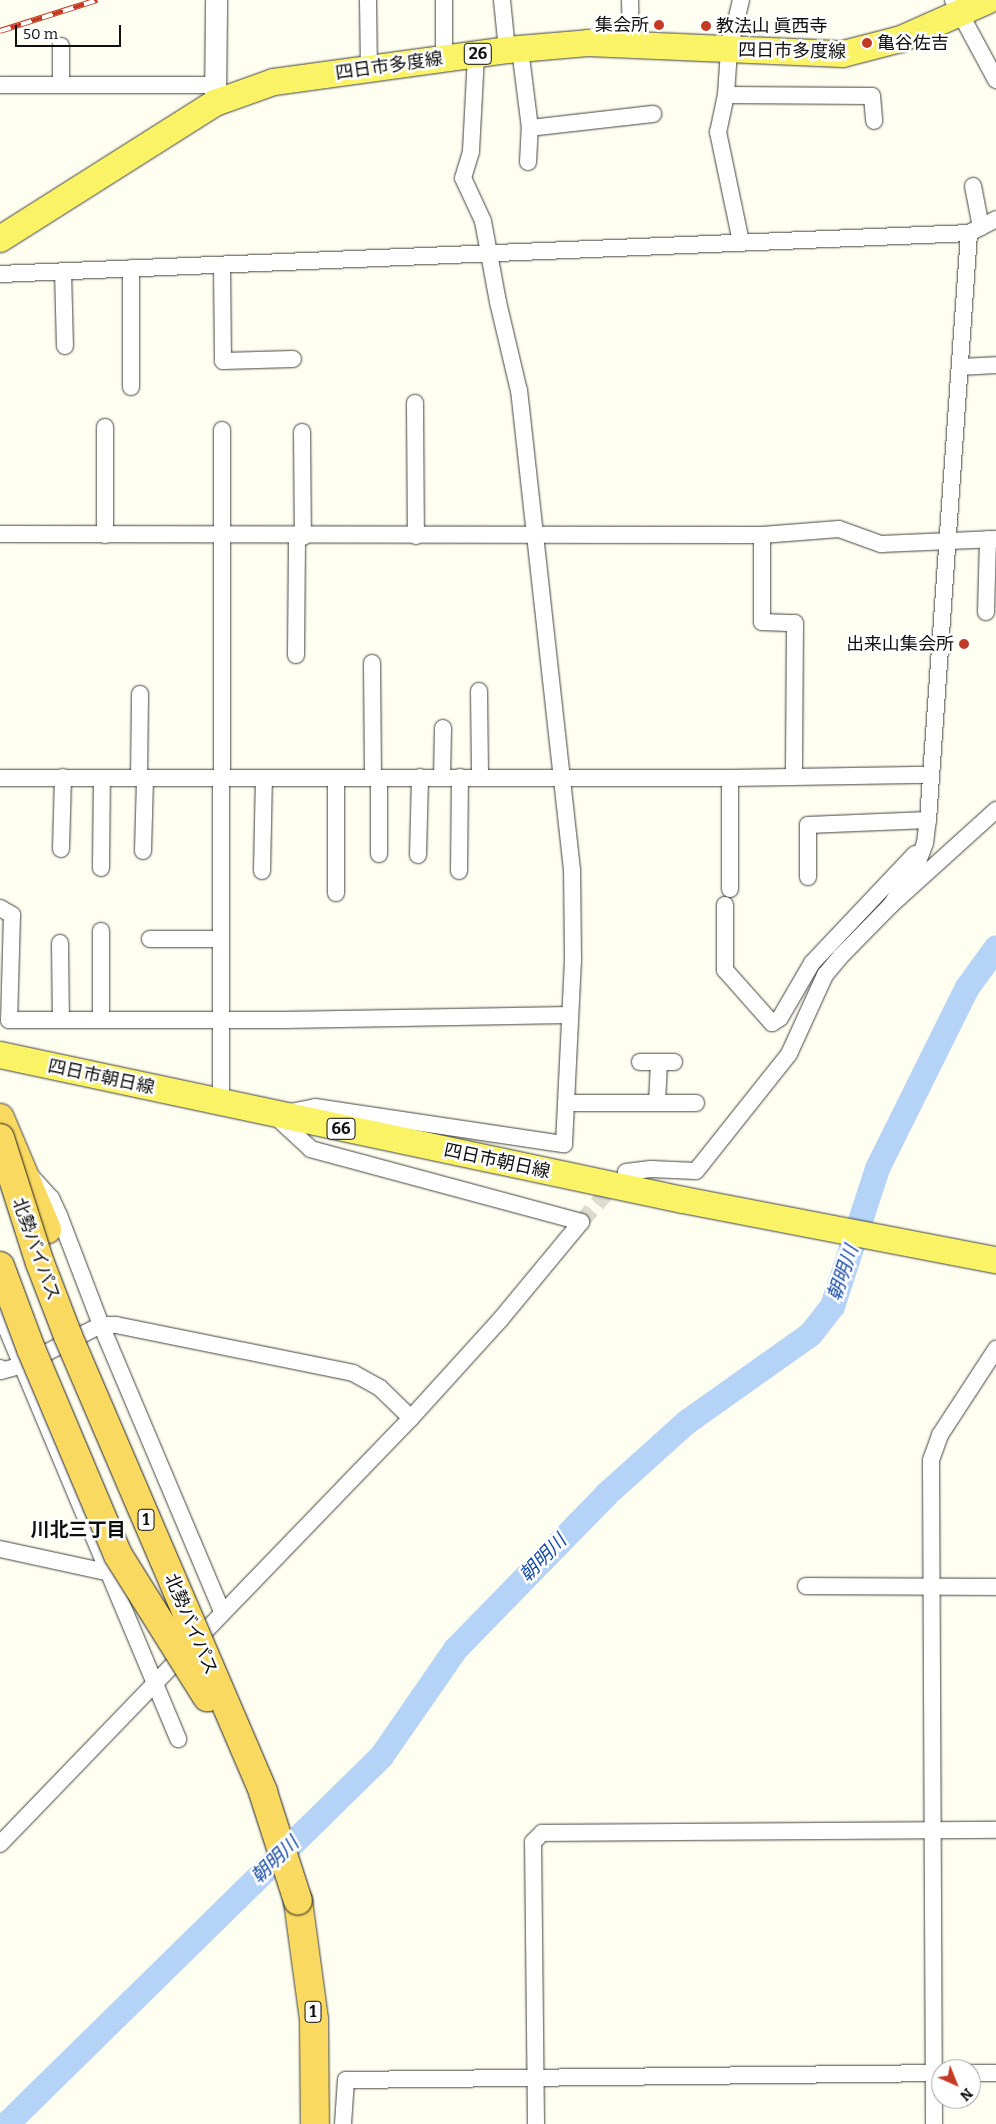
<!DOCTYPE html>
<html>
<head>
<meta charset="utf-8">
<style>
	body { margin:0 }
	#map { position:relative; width:996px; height:2124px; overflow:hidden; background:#fffff1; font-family:Bitter,"Noto Sans JP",serif }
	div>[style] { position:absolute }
	.river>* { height:25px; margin:-12.5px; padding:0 12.5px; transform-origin:12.5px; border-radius:12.5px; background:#b5d2f7 }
	.minor-tunnel>* { height:16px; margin-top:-8px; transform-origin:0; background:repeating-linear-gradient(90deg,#dbdbcf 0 16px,transparent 0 24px) }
	.roads { filter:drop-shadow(0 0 1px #424242) drop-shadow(0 0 1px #424242) }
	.minor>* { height:16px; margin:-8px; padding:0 8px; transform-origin:8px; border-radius:8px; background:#fff }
	.tertiary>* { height:21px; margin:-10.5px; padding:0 10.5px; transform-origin:10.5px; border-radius:10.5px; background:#fff }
	.primary>* { height:26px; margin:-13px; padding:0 13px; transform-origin:13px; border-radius:13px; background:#fbf366 }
	.trunk>* { height:28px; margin:-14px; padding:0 14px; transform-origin:14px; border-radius:14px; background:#f9d95f }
	.rail>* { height:5.5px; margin-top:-2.75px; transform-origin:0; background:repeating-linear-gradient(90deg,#fff 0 11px,#c33b24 0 22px); box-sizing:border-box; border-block:1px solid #c33b24 }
	.bridges { filter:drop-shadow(0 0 1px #202020) drop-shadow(0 0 1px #202020) }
	.trunk-bridge>* { height:28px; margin:-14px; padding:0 14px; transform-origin:14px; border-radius:14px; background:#f9d95f }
	.dots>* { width:14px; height:14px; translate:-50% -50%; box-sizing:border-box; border:2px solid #fff; border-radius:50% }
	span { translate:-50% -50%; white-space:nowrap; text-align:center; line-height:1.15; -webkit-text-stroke:5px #fff; paint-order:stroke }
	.shield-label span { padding:1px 4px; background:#fff; border:1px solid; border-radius:4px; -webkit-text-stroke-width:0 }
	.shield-label { font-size:16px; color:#0f0f0f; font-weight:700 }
	.poi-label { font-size:18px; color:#0f0f0f }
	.right { translate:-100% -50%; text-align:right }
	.left { translate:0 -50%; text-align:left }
	.street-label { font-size:18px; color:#0f0f0f }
	.water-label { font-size:19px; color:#154aa4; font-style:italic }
	.neighbourhood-label { font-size:19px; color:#0f0f0f; font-weight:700 }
	.north { position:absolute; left:931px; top:2059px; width:50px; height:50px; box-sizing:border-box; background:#fff; border:1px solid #9f9f9f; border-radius:50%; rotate:136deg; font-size:14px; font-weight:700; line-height:20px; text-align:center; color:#0f0f0f }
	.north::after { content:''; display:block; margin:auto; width:18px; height:22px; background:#c33b24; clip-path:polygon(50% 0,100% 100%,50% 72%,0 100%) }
	.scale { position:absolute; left:15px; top:25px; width:106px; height:22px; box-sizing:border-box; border:2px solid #0f0f0f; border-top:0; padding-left:6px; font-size:15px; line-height:18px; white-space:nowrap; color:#0f0f0f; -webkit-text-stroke:4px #fff; paint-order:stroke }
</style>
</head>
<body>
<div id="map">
	<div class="river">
		<div style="left:6px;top:2124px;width:525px;rotate:-44.46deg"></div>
		<div style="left:381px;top:1756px;width:130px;rotate:-55.3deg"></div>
		<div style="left:455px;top:1649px;width:216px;rotate:-45.7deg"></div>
		<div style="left:606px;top:1494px;width:108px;rotate:-42deg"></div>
		<div style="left:686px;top:1422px;width:152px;rotate:-35.4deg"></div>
		<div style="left:810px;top:1334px;width:36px;rotate:-52deg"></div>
		<div style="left:832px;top:1306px;width:145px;rotate:-71.9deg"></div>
		<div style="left:877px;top:1168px;width:202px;rotate:-63.6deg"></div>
		<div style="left:967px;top:987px;width:49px;rotate:-54.1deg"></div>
	</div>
	<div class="minor-tunnel">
		<div style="left:581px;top:1222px;width:55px;rotate:-48.7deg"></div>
	</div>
	<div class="roads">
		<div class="minor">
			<div style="left:368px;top:0;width:69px;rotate:89.2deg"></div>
			<div style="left:502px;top:0;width:50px;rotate:84.3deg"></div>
			<div style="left:630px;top:0;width:45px;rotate:88.7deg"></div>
			<div style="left:741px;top:0;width:51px;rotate:103.5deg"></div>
			<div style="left:729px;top:50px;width:45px;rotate:93.8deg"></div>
			<div style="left:726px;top:95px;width:146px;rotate:0.4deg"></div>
			<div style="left:872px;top:96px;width:25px;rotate:85deg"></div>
			<div style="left:953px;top:0;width:91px;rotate:61.7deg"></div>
			<div style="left:520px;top:49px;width:80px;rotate:82.8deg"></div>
			<div style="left:444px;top:58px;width:58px;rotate:-90deg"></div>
			<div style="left:0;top:85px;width:216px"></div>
			<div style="left:61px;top:85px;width:39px;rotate:-90deg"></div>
			<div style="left:726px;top:95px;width:38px;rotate:102deg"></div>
			<div style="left:718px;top:132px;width:112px;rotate:78.2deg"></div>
			<div style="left:528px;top:162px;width:34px;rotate:-87deg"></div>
			<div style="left:530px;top:128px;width:124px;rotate:-6.5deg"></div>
			<div style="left:973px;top:186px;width:42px;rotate:79deg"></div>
			<div style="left:222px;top:265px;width:96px;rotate:89.4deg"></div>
			<div style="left:223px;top:361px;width:70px;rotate:-1.6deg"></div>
			<div style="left:131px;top:268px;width:119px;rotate:90deg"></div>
			<div style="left:63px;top:271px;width:75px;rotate:88.5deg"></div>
			<div style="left:0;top:274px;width:970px;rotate:-2.42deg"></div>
			<div style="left:969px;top:233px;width:30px;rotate:-27deg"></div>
			<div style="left:960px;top:367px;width:36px;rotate:-3deg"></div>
			<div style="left:415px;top:403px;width:133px;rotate:89.6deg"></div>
			<div style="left:105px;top:427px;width:108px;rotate:90deg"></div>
			<div style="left:302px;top:432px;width:105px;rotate:89.5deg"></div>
			<div style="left:0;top:534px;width:762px;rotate:0.08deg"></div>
			<div style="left:762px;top:535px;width:77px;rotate:-4.5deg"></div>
			<div style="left:839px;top:529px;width:45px;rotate:19.7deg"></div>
			<div style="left:881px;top:544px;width:115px;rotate:-2.5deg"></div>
			<div style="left:762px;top:535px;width:87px;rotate:90deg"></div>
			<div style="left:762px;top:622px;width:33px;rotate:2deg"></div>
			<div style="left:795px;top:623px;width:153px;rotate:90.4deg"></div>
			<div style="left:986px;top:612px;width:73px;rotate:-88.4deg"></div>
			<div style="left:296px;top:655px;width:118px;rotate:-89.5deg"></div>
			<div style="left:372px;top:663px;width:115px;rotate:89.5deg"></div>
			<div style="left:479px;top:691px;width:86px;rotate:89.3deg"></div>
			<div style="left:442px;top:777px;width:49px;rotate:-88.8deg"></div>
			<div style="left:0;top:778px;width:730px"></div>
			<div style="left:730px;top:778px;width:200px;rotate:-0.9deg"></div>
			<div style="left:139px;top:778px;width:84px;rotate:-89.3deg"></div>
			<div style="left:379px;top:778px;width:76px;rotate:90deg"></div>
			<div style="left:730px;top:778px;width:111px;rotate:90deg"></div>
			<div style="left:61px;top:849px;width:72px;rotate:-88.4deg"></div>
			<div style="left:143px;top:851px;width:73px;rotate:-88.4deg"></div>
			<div style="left:418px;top:855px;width:78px;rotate:-88.5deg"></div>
			<div style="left:101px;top:868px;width:90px;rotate:-89.4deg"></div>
			<div style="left:262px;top:871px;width:93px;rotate:-88.8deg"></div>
			<div style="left:459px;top:871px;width:94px;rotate:-89.4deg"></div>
			<div style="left:808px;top:877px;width:52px;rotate:-90deg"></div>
			<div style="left:808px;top:825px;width:120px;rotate:-2.4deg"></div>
			<div style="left:336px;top:893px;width:115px;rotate:-90deg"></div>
			<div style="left:725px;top:905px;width:65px;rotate:90deg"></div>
			<div style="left:725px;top:970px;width:71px;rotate:48.4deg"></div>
			<div style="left:772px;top:1023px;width:9px;rotate:-32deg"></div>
			<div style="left:780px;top:1018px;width:64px;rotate:-59.8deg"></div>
			<div style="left:812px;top:963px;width:150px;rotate:-46.6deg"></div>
			<div style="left:891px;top:905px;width:51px;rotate:-57.9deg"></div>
			<div style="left:918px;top:862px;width:20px;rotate:-70deg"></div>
			<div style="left:925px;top:843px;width:23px;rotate:-83deg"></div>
			<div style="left:928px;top:820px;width:588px;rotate:-86deg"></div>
			<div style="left:0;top:908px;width:14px;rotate:30deg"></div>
			<div style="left:12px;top:915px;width:105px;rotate:91.6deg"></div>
			<div style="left:9px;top:1020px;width:275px"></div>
			<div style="left:284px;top:1020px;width:286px;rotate:-1deg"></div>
			<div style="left:150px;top:939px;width:70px"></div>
			<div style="left:60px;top:943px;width:77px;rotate:89.3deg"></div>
			<div style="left:101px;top:1020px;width:89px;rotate:-90deg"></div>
			<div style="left:640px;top:1062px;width:34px"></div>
			<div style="left:566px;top:1103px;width:130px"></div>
			<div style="left:657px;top:1103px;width:41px;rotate:-87.2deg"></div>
			<div style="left:221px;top:1104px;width:674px;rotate:-89.91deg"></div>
			<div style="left:290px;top:1112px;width:25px;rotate:-11deg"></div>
			<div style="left:315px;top:1107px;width:252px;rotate:8.5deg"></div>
			<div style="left:564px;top:1144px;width:184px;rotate:-87.2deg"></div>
			<div style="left:573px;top:960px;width:90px;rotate:-90.6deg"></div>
			<div style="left:572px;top:870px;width:482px;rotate:-96.3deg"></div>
			<div style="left:519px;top:391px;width:91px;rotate:-103.3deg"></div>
			<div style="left:498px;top:302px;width:82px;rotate:-100.5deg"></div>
			<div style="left:483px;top:221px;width:47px;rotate:-114.9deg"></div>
			<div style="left:463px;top:178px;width:28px;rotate:-73deg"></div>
			<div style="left:471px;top:151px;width:97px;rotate:-87deg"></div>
			<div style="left:626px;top:1172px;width:25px;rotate:-7deg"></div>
			<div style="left:651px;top:1169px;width:45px;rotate:2.5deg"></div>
			<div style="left:696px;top:1171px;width:149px;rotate:-51.5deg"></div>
			<div style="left:789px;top:1054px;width:87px;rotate:-65.5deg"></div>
			<div style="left:825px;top:975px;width:23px;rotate:-50deg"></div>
			<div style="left:840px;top:957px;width:73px;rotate:-45.6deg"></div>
			<div style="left:891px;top:905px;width:142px;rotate:-42.1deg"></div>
			<div style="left:31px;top:1176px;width:30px;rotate:48deg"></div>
			<div style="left:51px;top:1198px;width:19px;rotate:65deg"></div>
			<div style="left:59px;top:1215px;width:118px;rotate:69.1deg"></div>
			<div style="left:101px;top:1325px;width:311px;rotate:67.1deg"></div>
			<div style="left:0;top:1313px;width:462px;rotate:67.3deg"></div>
			<div style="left:0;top:1368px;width:3px;rotate:72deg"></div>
			<div style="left:1px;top:1371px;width:20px;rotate:-15deg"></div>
			<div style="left:20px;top:1366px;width:91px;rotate:-26.8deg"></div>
			<div style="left:101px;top:1325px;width:15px"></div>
			<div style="left:116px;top:1325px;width:242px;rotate:11.4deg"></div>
			<div style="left:353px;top:1373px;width:31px;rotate:29deg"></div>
			<div style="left:380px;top:1388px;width:43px;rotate:44.1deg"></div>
			<div style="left:0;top:1549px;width:108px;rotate:12.2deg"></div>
			<div style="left:806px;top:1586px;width:190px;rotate:0.3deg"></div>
			<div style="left:0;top:1844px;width:592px;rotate:-46.03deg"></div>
			<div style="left:411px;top:1418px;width:132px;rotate:-47.8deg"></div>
			<div style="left:500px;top:1320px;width:127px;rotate:-50.4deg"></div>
			<div style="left:581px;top:1222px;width:280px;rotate:-164.9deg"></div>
			<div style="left:311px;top:1149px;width:49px;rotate:-137.5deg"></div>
			<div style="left:971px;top:2073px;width:25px"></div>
			<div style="left:343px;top:2124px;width:44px;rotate:-86.1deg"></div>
			<div style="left:346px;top:2080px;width:595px;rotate:-0.67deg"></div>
			<div style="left:536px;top:2124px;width:282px;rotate:-90.6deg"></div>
			<div style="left:533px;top:1842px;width:13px;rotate:-45deg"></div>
			<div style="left:542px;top:1833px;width:454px;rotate:-0.4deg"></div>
			<div style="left:934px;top:2124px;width:664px;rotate:-90.26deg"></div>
			<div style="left:931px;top:1460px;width:27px;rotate:-70deg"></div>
			<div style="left:940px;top:1435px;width:103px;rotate:-56.9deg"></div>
		</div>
		<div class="tertiary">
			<div style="left:215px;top:103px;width:103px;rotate:-89.4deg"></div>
		</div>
		<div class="primary">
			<div style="left:0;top:239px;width:254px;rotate:-32.3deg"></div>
			<div style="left:215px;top:103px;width:63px;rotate:-19.6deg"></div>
			<div style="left:274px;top:82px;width:235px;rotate:-7.8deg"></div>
			<div style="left:507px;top:50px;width:81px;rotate:-4.9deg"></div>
			<div style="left:588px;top:43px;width:255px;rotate:2.5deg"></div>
			<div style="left:843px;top:54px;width:60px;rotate:-14.5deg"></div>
			<div style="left:901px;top:39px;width:96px;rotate:-23.9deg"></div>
			<div style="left:0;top:1055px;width:698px;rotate:11.99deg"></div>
			<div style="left:683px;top:1200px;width:319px;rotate:10.9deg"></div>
		</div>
		<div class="trunk">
			<div style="left:0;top:1118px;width:121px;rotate:67.1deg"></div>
			<div style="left:298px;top:1901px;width:119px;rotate:82.3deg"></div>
			<div style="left:314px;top:2019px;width:105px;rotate:89.5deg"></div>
		</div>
	</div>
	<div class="rail">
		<div style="left:0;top:31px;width:102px;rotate:-17.7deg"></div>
	</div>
	<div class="bridges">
		<div class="trunk-bridge">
			<div style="left:0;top:1138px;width:131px;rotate:72.3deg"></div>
			<div style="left:40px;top:1263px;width:78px;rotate:69deg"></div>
			<div style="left:68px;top:1336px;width:496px;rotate:66.8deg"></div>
			<div style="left:263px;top:1792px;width:114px;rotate:72.2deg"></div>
			<div style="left:0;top:1266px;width:89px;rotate:69.5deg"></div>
			<div style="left:31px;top:1349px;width:224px;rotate:67.1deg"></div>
			<div style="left:118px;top:1555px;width:168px;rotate:57.9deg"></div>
		</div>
	</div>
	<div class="dots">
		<div style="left:659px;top:25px;background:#c33b24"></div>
		<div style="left:706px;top:26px;background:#c33b24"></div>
		<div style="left:867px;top:43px;background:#c33b24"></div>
		<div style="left:964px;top:644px;background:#c33b24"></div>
	</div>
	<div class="shield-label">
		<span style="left:478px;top:54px">26</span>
		<span style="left:341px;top:1129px">66</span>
		<span style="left:146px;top:1520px">1</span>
		<span style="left:313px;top:2012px">1</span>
	</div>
	<div class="poi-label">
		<span class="right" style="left:649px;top:25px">集会所</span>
		<span class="left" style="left:716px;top:26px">教法山 眞西寺</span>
		<span class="left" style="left:877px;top:43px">亀谷佐吉</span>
		<span class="right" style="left:954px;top:644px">出来山集会所</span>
	</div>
	<div class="street-label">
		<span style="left:792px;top:51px;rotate:1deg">四日市多度線</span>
		<span style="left:389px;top:66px;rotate:-8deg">四日市多度線</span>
		<span style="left:101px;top:1077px;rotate:12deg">四日市朝日線</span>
		<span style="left:497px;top:1161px;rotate:12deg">四日市朝日線</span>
		<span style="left:36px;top:1249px;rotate:70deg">北勢バイパス</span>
		<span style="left:191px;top:1624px;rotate:67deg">北勢バイパス</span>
	</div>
	<div class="water-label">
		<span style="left:843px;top:1273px;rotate:-71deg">朝明川</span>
		<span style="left:543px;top:1558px;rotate:-46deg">朝明川</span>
		<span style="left:275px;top:1860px;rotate:-44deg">朝明川</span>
	</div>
	<div class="neighbourhood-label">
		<span style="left:78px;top:1530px">川北三丁目</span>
	</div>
	<div class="north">N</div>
	<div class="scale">50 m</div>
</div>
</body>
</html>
